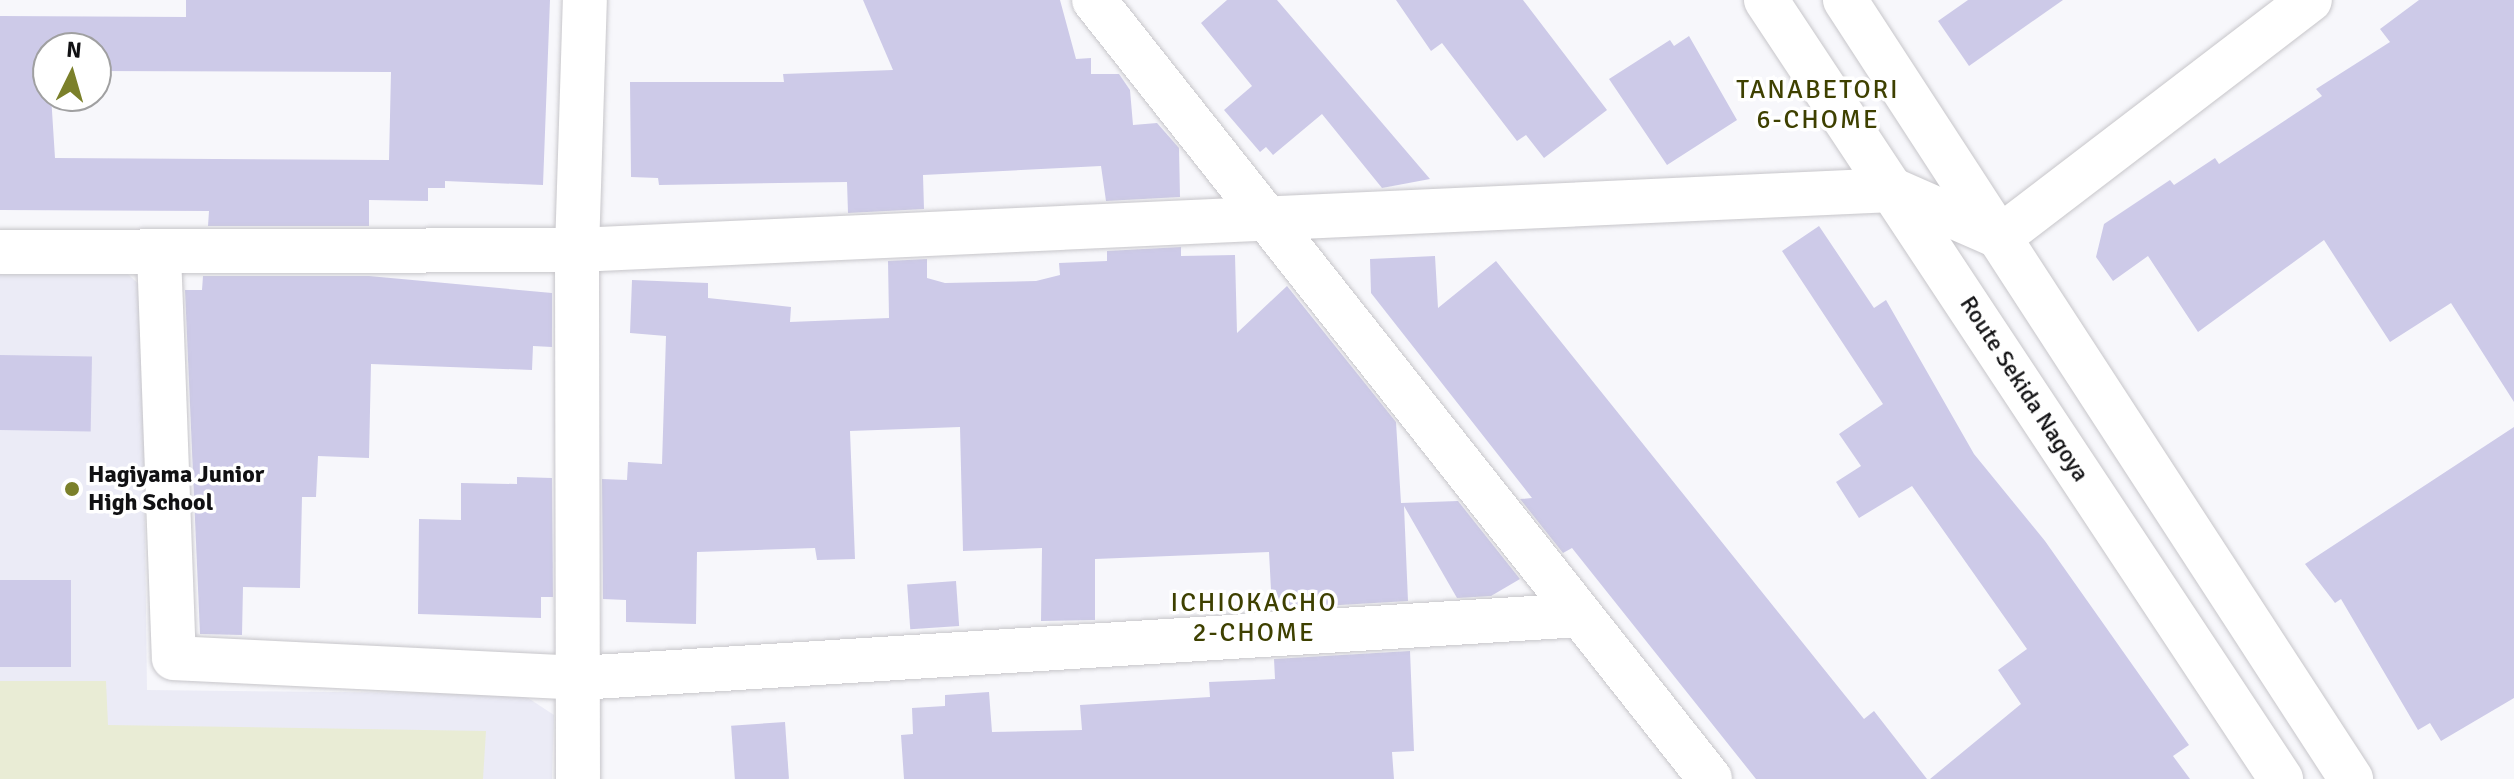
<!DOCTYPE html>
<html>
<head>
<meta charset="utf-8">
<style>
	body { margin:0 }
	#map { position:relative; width:2514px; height:779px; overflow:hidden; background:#f7f7fb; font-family:Signika,sans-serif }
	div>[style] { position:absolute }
	.built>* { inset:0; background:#ebebf6 }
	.green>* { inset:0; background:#e9ecd5 }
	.building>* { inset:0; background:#cdcae8; transform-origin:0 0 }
	.roads { filter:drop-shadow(0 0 2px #c7c6ca) drop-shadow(0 0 2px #c7c6ca) }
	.minor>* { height:44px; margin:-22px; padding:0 22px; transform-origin:22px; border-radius:22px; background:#fff }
	.major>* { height:44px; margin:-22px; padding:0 22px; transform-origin:22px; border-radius:22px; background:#fff }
	.dots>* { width:22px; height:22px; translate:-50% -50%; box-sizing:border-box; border:4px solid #fff; border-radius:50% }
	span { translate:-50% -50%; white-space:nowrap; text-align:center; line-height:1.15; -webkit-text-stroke:7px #fff; paint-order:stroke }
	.street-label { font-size:24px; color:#111113 }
	.poi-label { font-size:24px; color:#111113; font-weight:700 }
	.left { translate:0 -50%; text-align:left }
	.neighbourhood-label { font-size:26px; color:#3e4000; letter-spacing:2px }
	.north { position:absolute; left:32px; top:32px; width:80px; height:80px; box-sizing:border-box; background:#fff; border:2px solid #a0a0a1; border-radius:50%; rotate:5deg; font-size:22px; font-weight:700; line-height:32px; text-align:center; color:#111113 }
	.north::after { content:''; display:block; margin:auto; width:28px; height:36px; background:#7b802a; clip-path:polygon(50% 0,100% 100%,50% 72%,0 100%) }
</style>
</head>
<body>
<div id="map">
	<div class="built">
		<div style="clip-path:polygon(119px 266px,142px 287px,147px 690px,522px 694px,554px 715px,552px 779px,0 779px,0 267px)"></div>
	</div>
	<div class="green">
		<div style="clip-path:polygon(0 681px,106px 681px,108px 725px,486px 731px,483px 779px,0 779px)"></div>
	</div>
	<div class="building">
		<div style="clip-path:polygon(evenodd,186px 0,550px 0,543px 185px,445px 181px,445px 188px,428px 188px,428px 201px,369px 200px,369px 226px,208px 226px,209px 211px,0 210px,0 16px,186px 17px,186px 0,48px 48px,96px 48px,96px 71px,391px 72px,389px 160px,55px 158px,48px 48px)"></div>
		<div style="clip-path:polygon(863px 0,1060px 0,1076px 59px,1091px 58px,1091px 74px,1119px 74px,1130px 90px,1133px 125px,1157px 123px,1179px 148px,1180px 197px,1106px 201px,1101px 166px,923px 175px,924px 209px,848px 213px,847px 182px,659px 185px,658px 178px,631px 177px,630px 82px,784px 82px,783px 74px,893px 70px)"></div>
		<div style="clip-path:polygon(1227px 0,1277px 0,1430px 179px,1382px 188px,1322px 114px,1273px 155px,1266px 147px,1260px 152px,1224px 110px,1252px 86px,1201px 23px)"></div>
		<div style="clip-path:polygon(1396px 0,1523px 0,1607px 110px,1544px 158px,1526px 135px,1517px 141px,1442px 43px,1431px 51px)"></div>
		<div style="clip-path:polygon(1968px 0,2063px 0,1969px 66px,1938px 21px)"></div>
		<div style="clip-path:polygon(2419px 0,2514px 0,2514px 402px,2451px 303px,2390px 342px,2324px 240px,2198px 332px,2148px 256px,2113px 281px,2096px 257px,2104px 224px,2170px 180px,2174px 185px,2215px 158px,2219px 164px,2322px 96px,2316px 89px,2390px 42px,2380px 29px)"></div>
		<div style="clip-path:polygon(1689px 36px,1737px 120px,1667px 165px,1609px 79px,1670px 40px,1674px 46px)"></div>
		<div style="clip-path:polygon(1819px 226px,1874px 308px,1886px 300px,1974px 454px,2045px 541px,2189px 745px,2173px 756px,2190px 779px,1930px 779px,2021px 704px,1998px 670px,2027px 649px,1912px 486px,1859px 518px,1836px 482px,1861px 466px,1839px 434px,1883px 404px,1782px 251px)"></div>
		<div style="clip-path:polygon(1181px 247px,1181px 256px,1235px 255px,1237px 333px,1287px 286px,1396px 422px,1401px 503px,1458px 501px,1520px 579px,1491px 596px,1457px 598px,1404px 506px,1408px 601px,1272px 609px,1269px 552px,1095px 559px,1095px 620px,1041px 621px,1042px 548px,963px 551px,960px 427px,850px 431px,855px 559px,817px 560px,815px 548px,697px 552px,696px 624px,626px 622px,626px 600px,603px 599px,602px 479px,627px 480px,628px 462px,662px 464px,666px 336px,630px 333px,632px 280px,708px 283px,708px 298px,791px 307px,790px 322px,889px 318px,888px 261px,927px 259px,927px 278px,945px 283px,1036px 281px,1060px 275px,1059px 263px,1107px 261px,1107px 251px)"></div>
		<div style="clip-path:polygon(1435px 256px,1438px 308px,1496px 261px,1864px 719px,1874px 711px,1927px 779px,1756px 779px,1572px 548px,1563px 553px,1520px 499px,1532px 498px,1371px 293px,1370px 259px)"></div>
		<div style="clip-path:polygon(203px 276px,369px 276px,552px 293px,552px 347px,533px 346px,532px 370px,371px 364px,369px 458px,318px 456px,316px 497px,302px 497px,300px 588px,243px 587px,242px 635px,200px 634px,185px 290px,202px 290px)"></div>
		<div style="left:0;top:355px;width:92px;height:75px;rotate:1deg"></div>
		<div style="clip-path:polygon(2514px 427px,2514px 698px,2441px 741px,2430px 723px,2418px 730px,2341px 599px,2335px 603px,2305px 564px)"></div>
		<div style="clip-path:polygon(517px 477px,552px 478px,553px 597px,541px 597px,541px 618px,418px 614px,419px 519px,461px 520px,461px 483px,517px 484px)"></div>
		<div style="left:0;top:580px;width:71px;height:87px"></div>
		<div style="left:956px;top:581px;width:45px;height:49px;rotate:86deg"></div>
		<div style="clip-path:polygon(1410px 651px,1414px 751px,1392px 752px,1394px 779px,904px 779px,901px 735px,913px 734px,912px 708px,945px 706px,945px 695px,989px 692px,992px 732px,1082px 730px,1080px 705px,1210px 697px,1209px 682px,1275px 679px,1274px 659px)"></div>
		<div style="left:785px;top:722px;width:57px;height:54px;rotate:86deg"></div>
	</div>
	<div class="roads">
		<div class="minor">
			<div style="left:1094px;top:0;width:993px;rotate:51.66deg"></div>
			<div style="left:0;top:252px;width:577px;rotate:-0.2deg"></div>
			<div style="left:577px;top:250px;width:1317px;rotate:-2.61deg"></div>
			<div style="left:1893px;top:190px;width:117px;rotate:23.7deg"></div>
			<div style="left:2000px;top:237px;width:390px;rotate:-37.4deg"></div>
			<div style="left:159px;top:253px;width:405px;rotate:87.9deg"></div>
			<div style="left:174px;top:658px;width:405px;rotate:2.8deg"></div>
			<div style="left:579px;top:678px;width:1002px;rotate:-3.6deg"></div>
			<div style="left:578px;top:779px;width:529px;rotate:-90.11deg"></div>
			<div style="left:577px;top:250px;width:250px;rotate:-88.2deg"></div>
		</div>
		<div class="major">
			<div style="left:1766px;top:0;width:934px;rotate:56.53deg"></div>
			<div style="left:1845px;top:0;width:929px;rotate:56.99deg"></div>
		</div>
	</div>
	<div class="dots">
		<div style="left:72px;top:489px;background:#7b802a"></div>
	</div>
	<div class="street-label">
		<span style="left:2024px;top:389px;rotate:57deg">Route Sekida Nagoya</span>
	</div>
	<div class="poi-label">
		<span class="left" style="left:88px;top:489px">Hagiyama Junior<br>High School</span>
	</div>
	<div class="neighbourhood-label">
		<span style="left:1818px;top:106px">TANABETORI<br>6-CHOME</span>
		<span style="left:1254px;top:619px">ICHIOKACHO<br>2-CHOME</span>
	</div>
	<div class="north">N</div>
</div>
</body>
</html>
